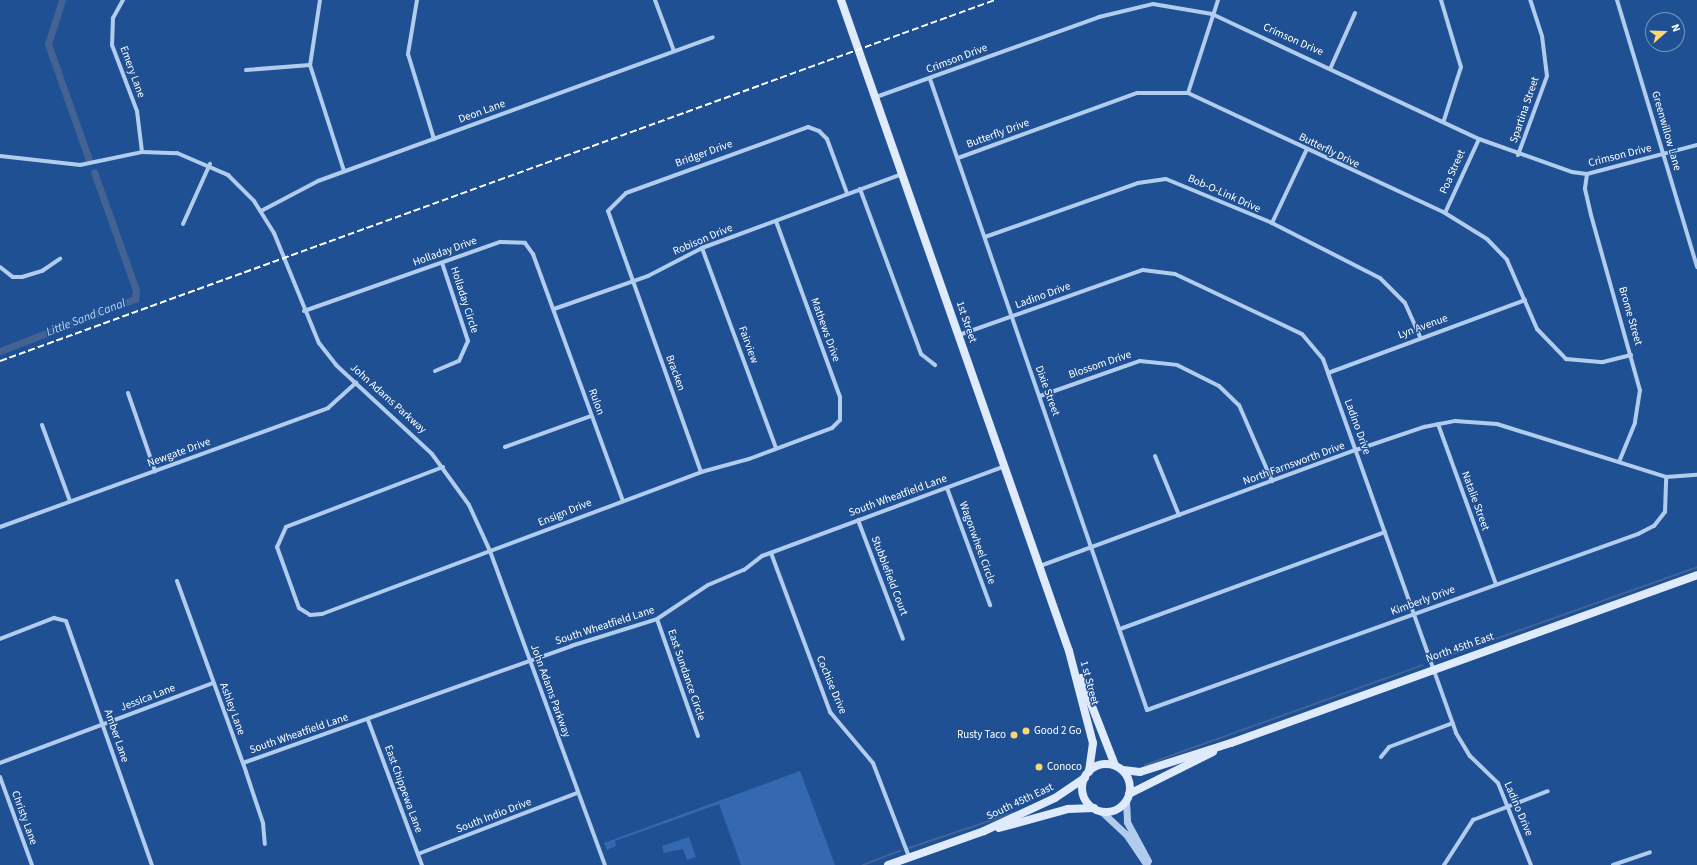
<!DOCTYPE html>
<html>
<head>
<meta charset="utf-8">
<style>
	body { margin:0 }
	#map { position:relative; width:1697px; height:865px; overflow:hidden; background:#1f5093; font-family:"Source Sans 3",sans-serif }
	div>[style] { position:absolute }
	.green>* { inset:0; background:#3469b1 }
	.stream>* { height:2px; margin:-1px; padding:0 1px; transform-origin:1px; border-radius:1px; background:#426394 }
	.canal>* { height:7px; margin:-3.5px; padding:0 3.5px; transform-origin:3.5px; border-radius:3.5px; background:#426394 }
	.minor>* { height:4px; margin:-2px; padding:0 2px; transform-origin:2px; border-radius:2px; background:#b2ccee }
	.tertiary>* { height:7px; margin:-3.5px; padding:0 3.5px; transform-origin:3.5px; border-radius:3.5px; background:#b2ccee }
	.secondary>* { height:8px; margin:-4px; padding:0 4px; transform-origin:4px; border-radius:4px; background:#dfeafa }
	.secondary>.ring { margin:-4px; padding:0; box-sizing:content-box; background:none; border:8px solid #dfeafa; border-radius:50% }
	.rail>* { height:2px; margin-top:-1px; transform-origin:0; background:repeating-linear-gradient(90deg,#fff 0 7px,transparent 0 10px) }
	.dots>* { width:11px; height:11px; translate:-50% -50%; box-sizing:border-box; border:2px solid #1f5093; border-radius:50% }
	span { translate:-50% -50%; white-space:nowrap; text-align:center; line-height:1.15; -webkit-text-stroke:3px #1f5093; paint-order:stroke }
	.street-label { font-size:11px; color:#fff }
	.poi-label { font-size:11px; color:#fff }
	.left { translate:0 -50%; text-align:left }
	.right { translate:-100% -50%; text-align:right }
	.water-label { font-size:12px; color:#bed6f5; font-style:italic }
	.north { position:absolute; left:1645px; top:12px; width:40px; height:40px; box-sizing:border-box; background:#1f5093; border:1px solid #7996be; border-radius:50%; rotate:70deg; font-size:11px; font-weight:700; line-height:16px; text-align:center; color:#fff }
	.north::after { content:''; display:block; margin:auto; width:14px; height:18px; background:#fbd772; clip-path:polygon(50% 0,100% 100%,50% 72%,0 100%) }
</style>
</head>
<body>
<div id="map">
	<div class="green">
		<div style="clip-path:polygon(800px 771px,835px 865px,741px 865px,719px 804px,615px 841px,616px 846px,607px 850px,604px 843px)"></div>
		<div style="clip-path:polygon(689px 837px,696px 857px,687px 860px,683px 849px,664px 853px,662px 846px)"></div>
	</div>
	<div class="stream">
		<div style="left:1439px;top:659px;width:274px;rotate:-19.6deg"></div>
		<div style="left:1145px;top:765px;width:295px;rotate:-19.8deg"></div>
		<div style="left:909px;top:848px;width:110px;rotate:-18.6deg"></div>
		<div style="left:863px;top:865px;width:40px;rotate:-21deg"></div>
	</div>
	<div class="canal">
		<div style="left:62px;top:0;width:46px;rotate:107.7deg"></div>
		<div style="left:48px;top:44px;width:123px;rotate:70.5deg"></div>
		<div style="left:0;top:351px;width:145px;rotate:-21.1deg"></div>
		<div style="left:135px;top:299px;width:9px;rotate:-84deg"></div>
		<div style="left:136px;top:290px;width:125px;rotate:-109.6deg"></div>
	</div>
	<div class="minor">
		<div style="left:123px;top:0;width:21px;rotate:119deg"></div>
		<div style="left:113px;top:18px;width:27px;rotate:92deg"></div>
		<div style="left:112px;top:45px;width:71px;rotate:69.3deg"></div>
		<div style="left:137px;top:111px;width:41px;rotate:83deg"></div>
		<div style="left:320px;top:0;width:66px;rotate:98.7deg"></div>
		<div style="left:310px;top:65px;width:111px;rotate:72.2deg"></div>
		<div style="left:417px;top:0;width:55px;rotate:99.5deg"></div>
		<div style="left:408px;top:54px;width:89px;rotate:73deg"></div>
		<div style="left:655px;top:0;width:54px;rotate:69.6deg"></div>
		<div style="left:1441px;top:0;width:70px;rotate:73.4deg"></div>
		<div style="left:1461px;top:67px;width:56px;rotate:107.8deg"></div>
		<div style="left:1617px;top:0;width:279px;rotate:73.3deg"></div>
		<div style="left:1331px;top:67px;width:59px;rotate:-66deg"></div>
		<div style="left:246px;top:70px;width:64px;rotate:-4.5deg"></div>
		<div style="left:930px;top:79px;width:667px;rotate:71.02deg"></div>
		<div style="left:1147px;top:710px;width:522px;rotate:-19.72deg"></div>
		<div style="left:1638px;top:534px;width:18px;rotate:-27deg"></div>
		<div style="left:1654px;top:526px;width:18px;rotate:-52deg"></div>
		<div style="left:1665px;top:512px;width:35px;rotate:-88deg"></div>
		<div style="left:1188px;top:93px;width:98px;rotate:-72.1deg"></div>
		<div style="left:876px;top:97px;width:237px;rotate:-19.7deg"></div>
		<div style="left:1099px;top:17px;width:56px;rotate:-13.5deg"></div>
		<div style="left:1153px;top:4px;width:60px;rotate:9.6deg"></div>
		<div style="left:1212px;top:14px;width:295px;rotate:25.1deg"></div>
		<div style="left:1479px;top:139px;width:99px;rotate:19.5deg"></div>
		<div style="left:1572px;top:172px;width:15px;rotate:8deg"></div>
		<div style="left:1587px;top:174px;width:114px;rotate:-14.8deg"></div>
		<div style="left:1518px;top:155px;width:84px;rotate:-69.8deg"></div>
		<div style="left:1547px;top:76px;width:40px;rotate:-97.1deg"></div>
		<div style="left:1542px;top:36px;width:38px;rotate:-108deg"></div>
		<div style="left:0;top:156px;width:81px;rotate:6.4deg"></div>
		<div style="left:80px;top:165px;width:63px;rotate:-11.8deg"></div>
		<div style="left:142px;top:152px;width:35px;rotate:2deg"></div>
		<div style="left:177px;top:153px;width:56px;rotate:23.3deg"></div>
		<div style="left:228px;top:175px;width:37px;rotate:45deg"></div>
		<div style="left:254px;top:201px;width:38px;rotate:58deg"></div>
		<div style="left:274px;top:233px;width:119px;rotate:67.8deg"></div>
		<div style="left:319px;top:343px;width:28px;rotate:52deg"></div>
		<div style="left:336px;top:365px;width:131px;rotate:42.8deg"></div>
		<div style="left:432px;top:454px;width:63px;rotate:54deg"></div>
		<div style="left:469px;top:505px;width:51px;rotate:65.5deg"></div>
		<div style="left:490px;top:551px;width:334px;rotate:69.9deg"></div>
		<div style="left:958px;top:158px;width:190px;rotate:-20deg"></div>
		<div style="left:1137px;top:93px;width:51px"></div>
		<div style="left:1188px;top:93px;width:284px;rotate:25deg"></div>
		<div style="left:1445px;top:213px;width:49px;rotate:31.8deg"></div>
		<div style="left:1487px;top:239px;width:29px;rotate:46deg"></div>
		<div style="left:1507px;top:260px;width:75px;rotate:66.5deg"></div>
		<div style="left:1537px;top:329px;width:42px;rotate:46deg"></div>
		<div style="left:1566px;top:359px;width:37px;rotate:5deg"></div>
		<div style="left:1603px;top:362px;width:29px;rotate:-14deg"></div>
		<div style="left:1587px;top:174px;width:15px;rotate:98deg"></div>
		<div style="left:1585px;top:189px;width:27px;rotate:77deg"></div>
		<div style="left:1591px;top:215px;width:182px;rotate:74.4deg"></div>
		<div style="left:1640px;top:390px;width:33px;rotate:99deg"></div>
		<div style="left:1635px;top:423px;width:42px;rotate:112.3deg"></div>
		<div style="left:860px;top:189px;width:176px;rotate:69.7deg"></div>
		<div style="left:921px;top:354px;width:18px;rotate:38deg"></div>
		<div style="left:261px;top:211px;width:64px;rotate:-27.8deg"></div>
		<div style="left:318px;top:181px;width:420px;rotate:-20deg"></div>
		<div style="left:1445px;top:213px;width:81px;rotate:-65.3deg"></div>
		<div style="left:1272px;top:223px;width:80px;rotate:-64.7deg"></div>
		<div style="left:183px;top:224px;width:66px;rotate:-65.8deg"></div>
		<div style="left:985px;top:237px;width:162px;rotate:-19.4deg"></div>
		<div style="left:1138px;top:183px;width:28px;rotate:-8deg"></div>
		<div style="left:1166px;top:179px;width:115px;rotate:22.5deg"></div>
		<div style="left:1272px;top:223px;width:121px;rotate:27deg"></div>
		<div style="left:1380px;top:278px;width:35px;rotate:45deg"></div>
		<div style="left:1405px;top:303px;width:37px;rotate:66deg"></div>
		<div style="left:702px;top:248px;width:213px;rotate:69.7deg"></div>
		<div style="left:0;top:267px;width:16px;rotate:38deg"></div>
		<div style="left:13px;top:277px;width:9px"></div>
		<div style="left:22px;top:277px;width:21px;rotate:-17deg"></div>
		<div style="left:42px;top:271px;width:22px;rotate:-34deg"></div>
		<div style="left:554px;top:309px;width:100px;rotate:-19.3deg"></div>
		<div style="left:648px;top:276px;width:61px;rotate:-27.4deg"></div>
		<div style="left:702px;top:248px;width:213px;rotate:-20.3deg"></div>
		<div style="left:304px;top:311px;width:208px;rotate:-19.4deg"></div>
		<div style="left:500px;top:242px;width:25px;rotate:2deg"></div>
		<div style="left:525px;top:243px;width:14px;rotate:54deg"></div>
		<div style="left:533px;top:254px;width:263px;rotate:70deg"></div>
		<div style="left:959px;top:335px;width:195px;rotate:-19.5deg"></div>
		<div style="left:1143px;top:270px;width:32px;rotate:7deg"></div>
		<div style="left:1175px;top:274px;width:140px;rotate:25.3deg"></div>
		<div style="left:1302px;top:334px;width:33px;rotate:50deg"></div>
		<div style="left:1323px;top:359px;width:15px;rotate:70deg"></div>
		<div style="left:1328px;top:373px;width:382px;rotate:70.4deg"></div>
		<div style="left:1456px;top:733px;width:27px;rotate:59deg"></div>
		<div style="left:1470px;top:756px;width:39px;rotate:44deg"></div>
		<div style="left:1498px;top:783px;width:88px;rotate:68.1deg"></div>
		<div style="left:435px;top:371px;width:26px;rotate:-23deg"></div>
		<div style="left:459px;top:361px;width:22px;rotate:-66deg"></div>
		<div style="left:468px;top:341px;width:82px;rotate:-108.4deg"></div>
		<div style="left:1328px;top:373px;width:210px;rotate:-20.3deg"></div>
		<div style="left:128px;top:393px;width:83px;rotate:70.9deg"></div>
		<div style="left:1040px;top:396px;width:106px;rotate:-19.3deg"></div>
		<div style="left:1140px;top:361px;width:37px;rotate:6deg"></div>
		<div style="left:1177px;top:365px;width:47px;rotate:26.6deg"></div>
		<div style="left:1219px;top:386px;width:28px;rotate:44deg"></div>
		<div style="left:1239px;top:405px;width:83px;rotate:66.5deg"></div>
		<div style="left:1438px;top:424px;width:170px;rotate:70.1deg"></div>
		<div style="left:42px;top:425px;width:81px;rotate:69.8deg"></div>
		<div style="left:505px;top:447px;width:91px;rotate:-19.8deg"></div>
		<div style="left:1155px;top:456px;width:64px;rotate:67.9deg"></div>
		<div style="left:443px;top:467px;width:168px;rotate:159.1deg"></div>
		<div style="left:286px;top:527px;width:22px;rotate:114deg"></div>
		<div style="left:277px;top:547px;width:65px;rotate:70.2deg"></div>
		<div style="left:299px;top:608px;width:13px;rotate:32deg"></div>
		<div style="left:310px;top:615px;width:12px;rotate:-5deg"></div>
		<div style="left:322px;top:614px;width:405px;rotate:-20.5deg"></div>
		<div style="left:701px;top:472px;width:50px;rotate:-15.2deg"></div>
		<div style="left:749px;top:459px;width:89px;rotate:-20.5deg"></div>
		<div style="left:832px;top:428px;width:11px;rotate:-45deg"></div>
		<div style="left:840px;top:420px;width:23px;rotate:-90deg"></div>
		<div style="left:840px;top:397px;width:187px;rotate:-110deg"></div>
		<div style="left:701px;top:472px;width:277px;rotate:-109.6deg"></div>
		<div style="left:608px;top:211px;width:25px;rotate:-45deg"></div>
		<div style="left:626px;top:193px;width:194px;rotate:-19.9deg"></div>
		<div style="left:808px;top:127px;width:12px;rotate:20deg"></div>
		<div style="left:819px;top:131px;width:11px;rotate:45deg"></div>
		<div style="left:827px;top:139px;width:58px;rotate:69.7deg"></div>
		<div style="left:947px;top:488px;width:125px;rotate:69.8deg"></div>
		<div style="left:858px;top:520px;width:127px;rotate:69.3deg"></div>
		<div style="left:0;top:527px;width:349px;rotate:-19.9deg"></div>
		<div style="left:328px;top:408px;width:38px;rotate:-42deg"></div>
		<div style="left:771px;top:553px;width:170px;rotate:69.6deg"></div>
		<div style="left:830px;top:712px;width:67px;rotate:49.9deg"></div>
		<div style="left:873px;top:763px;width:101px;rotate:69deg"></div>
		<div style="left:1040px;top:566px;width:337px;rotate:-20.2deg"></div>
		<div style="left:1356px;top:450px;width:72px;rotate:-18.7deg"></div>
		<div style="left:1424px;top:427px;width:32px;rotate:-11deg"></div>
		<div style="left:1455px;top:421px;width:42px;rotate:4.1deg"></div>
		<div style="left:1497px;top:424px;width:177px;rotate:17.4deg"></div>
		<div style="left:1666px;top:477px;width:31px;rotate:-4deg"></div>
		<div style="left:177px;top:581px;width:203px;rotate:70.1deg"></div>
		<div style="left:246px;top:772px;width:54px;rotate:71.6deg"></div>
		<div style="left:263px;top:823px;width:21px;rotate:85deg"></div>
		<div style="left:657px;top:619px;width:124px;rotate:70.7deg"></div>
		<div style="left:1120px;top:629px;width:282px;rotate:-20.1deg"></div>
		<div style="left:0;top:639px;width:58px;rotate:-21.3deg"></div>
		<div style="left:54px;top:618px;width:12px;rotate:14deg"></div>
		<div style="left:66px;top:621px;width:259px;rotate:70.6deg"></div>
		<div style="left:368px;top:720px;width:155px;rotate:69.6deg"></div>
		<div style="left:1381px;top:757px;width:13px;rotate:-51deg"></div>
		<div style="left:1389px;top:747px;width:68px;rotate:-20.6deg"></div>
		<div style="left:0;top:763px;width:228px;rotate:-20.6deg"></div>
		<div style="left:243px;top:763px;width:348px;rotate:-19.6deg"></div>
		<div style="left:571px;top:646px;width:90px;rotate:-17.4deg"></div>
		<div style="left:657px;top:619px;width:61px;rotate:-33.7deg"></div>
		<div style="left:708px;top:585px;width:39px;rotate:-23deg"></div>
		<div style="left:744px;top:570px;width:23px;rotate:-38deg"></div>
		<div style="left:762px;top:556px;width:259px;rotate:-20.3deg"></div>
		<div style="left:0;top:777px;width:94px;rotate:70deg"></div>
		<div style="left:418px;top:854px;width:170px;rotate:-21deg"></div>
		<div style="left:1444px;top:865px;width:54px;rotate:-57.2deg"></div>
		<div style="left:1473px;top:820px;width:80px;rotate:-21.1deg"></div>
		<div style="left:1613px;top:865px;width:39px;rotate:-19deg"></div>
	</div>
	<div class="tertiary">
		<div style="left:1126px;top:801px;width:21px;rotate:87deg"></div>
		<div style="left:1127px;top:822px;width:44px;rotate:61.7deg"></div>
		<div style="left:1101px;top:811px;width:34px;rotate:43deg"></div>
		<div style="left:1126px;top:834px;width:37px;rotate:56deg"></div>
	</div>
	<div class="secondary">
		<div style="left:841px;top:0;width:690px;rotate:70.7deg"></div>
		<div style="left:1069px;top:651px;width:95px;rotate:75.4deg"></div>
		<div style="left:1093px;top:743px;width:29px;rotate:98deg"></div>
		<div style="left:1081px;top:678px;width:93px;rotate:68.7deg"></div>
		<div class="ring" style="left:1082px;top:764px;width:40px;height:40px"></div>
		<div style="left:1123px;top:770px;width:17px;rotate:7deg"></div>
		<div style="left:1140px;top:772px;width:96px;rotate:-17.7deg"></div>
		<div style="left:1231px;top:743px;width:495px;rotate:-19.8deg"></div>
		<div style="left:1129px;top:794px;width:94px;rotate:-26.6deg"></div>
		<div style="left:999px;top:828px;width:72px;rotate:-15.4deg"></div>
		<div style="left:1068px;top:809px;width:26px;rotate:-2deg"></div>
		<div style="left:888px;top:865px;width:102px;rotate:-19.5deg"></div>
		<div style="left:984px;top:831px;width:78px;rotate:-24.9deg"></div>
		<div style="left:1055px;top:798px;width:36px;rotate:-34deg"></div>
	</div>
	<div class="rail">
		<div style="left:0;top:361px;width:1058px;rotate:-19.94deg"></div>
	</div>
	<div class="dots">
		<div style="left:1026px;top:731px;background:#fbd772"></div>
		<div style="left:1014px;top:735px;background:#fbd772"></div>
		<div style="left:1039px;top:767px;background:#fbd772"></div>
	</div>
	<div class="street-label">
		<span style="left:1293px;top:40px;rotate:24deg">Crimson Drive</span>
		<span style="left:957px;top:59px;rotate:-21deg">Crimson Drive</span>
		<span style="left:132px;top:72px;rotate:70deg">Emery Lane</span>
		<span style="left:1525px;top:110px;rotate:-71deg">Spartina Street</span>
		<span style="left:482px;top:112px;rotate:-20deg">Deon Lane</span>
		<span style="left:1666px;top:131px;rotate:74deg">Greenwillow Lane</span>
		<span style="left:998px;top:134px;rotate:-20deg">Butterfly Drive</span>
		<span style="left:1329px;top:151px;rotate:26deg">Butterfly Drive</span>
		<span style="left:704px;top:154px;rotate:-20deg">Bridger Drive</span>
		<span style="left:1620px;top:156px;rotate:-14deg">Crimson Drive</span>
		<span style="left:1453px;top:172px;rotate:-66deg">Poa Street</span>
		<span style="left:1224px;top:194px;rotate:24deg">Bob-O-Link Drive</span>
		<span style="left:703px;top:240px;rotate:-23deg">Robison Drive</span>
		<span style="left:445px;top:252px;rotate:-20deg">Holladay Drive</span>
		<span style="left:1043px;top:296px;rotate:-20deg">Ladino Drive</span>
		<span style="left:464px;top:300px;rotate:72deg">Holladay Circle</span>
		<span style="left:1630px;top:316px;rotate:74deg">Brome Street</span>
		<span style="left:966px;top:322px;rotate:71deg">1st Street</span>
		<span style="left:1423px;top:327px;rotate:-20deg">Lyn Avenue</span>
		<span style="left:825px;top:330px;rotate:70deg">Mathews Drive</span>
		<span style="left:748px;top:345px;rotate:70deg">Fairview</span>
		<span style="left:1100px;top:365px;rotate:-19deg">Blossom Drive</span>
		<span style="left:675px;top:373px;rotate:70deg">Bracken</span>
		<span style="left:1047px;top:391px;rotate:70deg">Dixie Street</span>
		<span style="left:388px;top:399px;rotate:42deg">John Adams Parkway</span>
		<span style="left:596px;top:402px;rotate:70deg">Rulon</span>
		<span style="left:1357px;top:427px;rotate:70deg">Ladino Drive</span>
		<span style="left:179px;top:453px;rotate:-20deg">Newgate Drive</span>
		<span style="left:1294px;top:464px;rotate:-20deg">North Farnsworth Drive</span>
		<span style="left:898px;top:496px;rotate:-20deg">South Wheatfield Lane</span>
		<span style="left:1475px;top:501px;rotate:70deg">Natalie Street</span>
		<span style="left:565px;top:513px;rotate:-22deg">Ensign Drive</span>
		<span style="left:977px;top:543px;rotate:70deg">Wagonwheel Circle</span>
		<span style="left:889px;top:576px;rotate:69deg">Stubblefield Court</span>
		<span style="left:1423px;top:601px;rotate:-20deg">Kimberly Drive</span>
		<span style="left:605px;top:626px;rotate:-18deg">South Wheatfield Lane</span>
		<span style="left:1460px;top:648px;rotate:-19deg">North 45th East</span>
		<span style="left:686px;top:675px;rotate:71deg">East Sundance Circle</span>
		<span style="left:1089px;top:683px;rotate:75deg">1 st Street</span>
		<span style="left:831px;top:685px;rotate:67deg">Cochise Drive</span>
		<span style="left:550px;top:691px;rotate:70deg">John Adams Parkway</span>
		<span style="left:148px;top:698px;rotate:-21deg">Jessica Lane</span>
		<span style="left:232px;top:709px;rotate:70deg">Ashley Lane</span>
		<span style="left:299px;top:734px;rotate:-19deg">South Wheatfield Lane</span>
		<span style="left:116px;top:736px;rotate:71deg">Amber Lane</span>
		<span style="left:403px;top:789px;rotate:70deg">East Chippewa Lane</span>
		<span style="left:1020px;top:802px;rotate:-25deg">South 45th East</span>
		<span style="left:1518px;top:809px;rotate:67deg">Ladino Drive</span>
		<span style="left:494px;top:816px;rotate:-21deg">South Indio Drive</span>
		<span style="left:24px;top:818px;rotate:70deg">Christy Lane</span>
	</div>
	<div class="poi-label">
		<span class="left" style="left:1034px;top:731px">Good 2 Go</span>
		<span class="right" style="left:1006px;top:735px">Rusty Taco</span>
		<span class="left" style="left:1047px;top:767px">Conoco</span>
	</div>
	<div class="water-label">
		<span style="left:86px;top:318px;rotate:-21deg">Little Sand Canal</span>
	</div>
	<div class="north">N</div>
</div>
</body>
</html>
